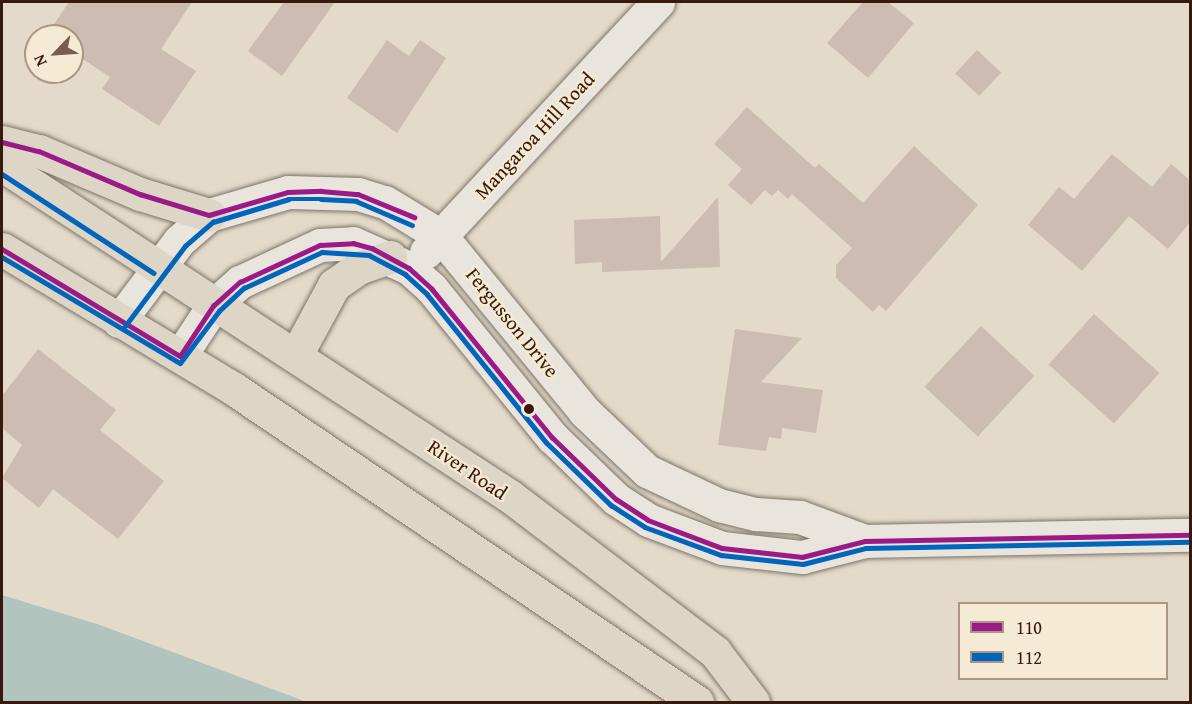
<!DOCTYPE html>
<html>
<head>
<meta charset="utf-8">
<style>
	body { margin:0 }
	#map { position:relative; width:1192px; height:704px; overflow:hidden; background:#e4dac9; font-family:"Gentium Book Plus",serif }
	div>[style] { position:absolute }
	.water>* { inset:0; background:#b2c4be }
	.building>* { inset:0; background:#ccbcb1; transform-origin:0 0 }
	.roads { filter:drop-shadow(0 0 2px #7d7369) drop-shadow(0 0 2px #7d7369) }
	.secondary>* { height:33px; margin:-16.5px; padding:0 16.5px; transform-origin:16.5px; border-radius:16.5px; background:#e9e4dc }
	.highway>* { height:33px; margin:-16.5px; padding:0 16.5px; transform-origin:16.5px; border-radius:16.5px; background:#ddd5c6 }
	.bus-1>* { height:4.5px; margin:-2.25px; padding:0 2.25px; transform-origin:2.25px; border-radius:2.25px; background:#9c1a87 }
	.bus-2>* { height:4.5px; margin:-2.25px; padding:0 2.25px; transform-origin:2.25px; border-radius:2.25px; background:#0065bd }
	.dots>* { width:16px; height:16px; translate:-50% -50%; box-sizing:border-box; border:3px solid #f5ead4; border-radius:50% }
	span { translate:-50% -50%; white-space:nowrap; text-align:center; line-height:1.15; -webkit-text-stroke:4.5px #f5ead4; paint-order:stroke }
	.street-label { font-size:20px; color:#37190d }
	.frame { position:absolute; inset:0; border:3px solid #37190d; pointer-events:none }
	.legend { position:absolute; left:958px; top:602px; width:210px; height:78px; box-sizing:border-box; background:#f5ead4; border:2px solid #a99684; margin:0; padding:8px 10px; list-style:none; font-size:18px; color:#37190d }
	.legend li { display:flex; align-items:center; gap:12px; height:30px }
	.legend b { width:30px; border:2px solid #a99684 }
	.north { position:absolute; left:24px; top:24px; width:60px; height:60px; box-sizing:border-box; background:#f5ead4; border:2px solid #a99684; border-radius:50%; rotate:245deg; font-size:16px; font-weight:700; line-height:24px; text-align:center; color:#37190d }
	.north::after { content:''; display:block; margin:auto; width:21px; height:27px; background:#745d4f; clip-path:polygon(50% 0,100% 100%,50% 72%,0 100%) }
</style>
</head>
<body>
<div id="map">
	<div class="water">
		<div style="clip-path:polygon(2px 595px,100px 625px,307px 702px,2px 702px)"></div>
	</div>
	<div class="building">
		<div style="clip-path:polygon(69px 2px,192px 2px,161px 49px,196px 71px,159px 126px,102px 89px,110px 77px,72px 52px,72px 36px,46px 36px)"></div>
		<div style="clip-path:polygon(284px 2px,335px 2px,282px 76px,248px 51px)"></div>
		<div style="clip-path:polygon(863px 2px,888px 2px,914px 23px,868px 78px,827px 43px)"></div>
		<div style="clip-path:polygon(387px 40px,409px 56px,420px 40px,446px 58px,397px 133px,347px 98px)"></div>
		<div style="left:977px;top:50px;width:33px;height:32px;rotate:43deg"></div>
		<div style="clip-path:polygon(747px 107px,815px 168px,819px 164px,863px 203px,914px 146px,978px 205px,886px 311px,879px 305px,873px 312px,836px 278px,836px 265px,852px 248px,792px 194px,788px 199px,778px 190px,772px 196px,765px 190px,751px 205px,728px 185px,742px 169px,714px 144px)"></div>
		<div style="clip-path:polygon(1112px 154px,1152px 187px,1171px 164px,1191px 181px,1191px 221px,1168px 249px,1129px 216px,1082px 271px,1028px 225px,1059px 187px,1074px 199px)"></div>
		<div style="clip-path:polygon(718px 197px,720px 267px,602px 272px,602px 262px,575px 264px,574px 220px,660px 216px,661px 262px)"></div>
		<div style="left:1094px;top:314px;width:88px;height:68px;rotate:42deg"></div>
		<div style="left:981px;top:326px;width:73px;height:83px;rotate:43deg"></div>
		<div style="clip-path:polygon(735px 329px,802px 338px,761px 382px,823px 390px,816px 433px,782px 428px,781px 439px,769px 437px,766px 451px,718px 445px)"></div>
		<div style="clip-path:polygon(38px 349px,116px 410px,100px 430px,164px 481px,118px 539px,53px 489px,39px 508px,2px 478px,22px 445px,2px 428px,2px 396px)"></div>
	</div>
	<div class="roads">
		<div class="secondary">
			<div style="left:426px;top:252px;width:341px;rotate:-47.1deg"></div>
			<div style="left:119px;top:321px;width:100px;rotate:-53.1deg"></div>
			<div style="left:179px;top:241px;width:40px;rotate:-41deg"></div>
			<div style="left:209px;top:215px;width:82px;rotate:-16.2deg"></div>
			<div style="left:288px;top:192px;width:70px;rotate:1.6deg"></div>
			<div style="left:358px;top:194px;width:28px;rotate:17deg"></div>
			<div style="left:385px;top:202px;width:66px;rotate:31.3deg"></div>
			<div style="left:441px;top:236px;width:226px;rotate:50.7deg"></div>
			<div style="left:584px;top:411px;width:87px;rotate:43.6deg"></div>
			<div style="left:647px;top:471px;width:80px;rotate:25.3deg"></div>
			<div style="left:719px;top:505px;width:38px;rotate:14deg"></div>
			<div style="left:756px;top:514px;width:44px;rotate:3.9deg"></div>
			<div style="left:800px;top:517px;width:69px;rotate:20.3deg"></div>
			<div style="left:180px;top:356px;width:60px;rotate:-56.6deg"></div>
			<div style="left:213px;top:306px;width:36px;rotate:-42deg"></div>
			<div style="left:240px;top:282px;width:88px;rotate:-24.8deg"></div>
			<div style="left:320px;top:245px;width:33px;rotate:-3deg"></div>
			<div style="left:353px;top:243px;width:61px;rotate:24.1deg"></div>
			<div style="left:409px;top:268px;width:31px;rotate:42deg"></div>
			<div style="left:432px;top:289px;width:191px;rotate:51deg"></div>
			<div style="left:552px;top:437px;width:89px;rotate:44.1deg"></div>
			<div style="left:616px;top:499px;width:38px;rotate:33deg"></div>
			<div style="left:648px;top:520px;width:79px;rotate:20.7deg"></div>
			<div style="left:722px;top:548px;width:81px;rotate:6.4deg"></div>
			<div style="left:802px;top:557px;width:65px;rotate:-14.3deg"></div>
			<div style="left:865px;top:541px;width:325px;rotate:-1.1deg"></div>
		</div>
		<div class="highway">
			<div style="left:2px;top:142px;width:38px;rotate:14deg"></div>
			<div style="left:39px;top:151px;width:110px;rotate:23.1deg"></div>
			<div style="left:140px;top:194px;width:72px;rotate:16.9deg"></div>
			<div style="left:2px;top:165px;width:608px;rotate:33.11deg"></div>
			<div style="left:511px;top:497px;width:256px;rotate:37.2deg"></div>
			<div style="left:715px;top:652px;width:63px;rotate:52.8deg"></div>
			<div style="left:2px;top:249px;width:271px;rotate:31.1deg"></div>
			<div style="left:234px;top:389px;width:559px;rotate:34.06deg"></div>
			<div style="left:296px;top:355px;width:80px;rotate:-61.5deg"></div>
			<div style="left:334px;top:285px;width:29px;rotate:-35deg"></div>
			<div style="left:358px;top:268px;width:34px;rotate:-19deg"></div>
		</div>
	</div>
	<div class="bus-1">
		<div style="left:2px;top:142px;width:38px;rotate:14deg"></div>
		<div style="left:39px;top:151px;width:110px;rotate:23.1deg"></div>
		<div style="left:140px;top:194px;width:72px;rotate:16.9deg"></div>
		<div style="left:209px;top:215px;width:82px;rotate:-16.2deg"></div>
		<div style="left:288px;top:192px;width:33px;rotate:-2deg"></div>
		<div style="left:321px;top:191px;width:37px;rotate:5deg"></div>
		<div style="left:358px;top:194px;width:61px;rotate:22.3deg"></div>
		<div style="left:2px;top:249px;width:208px;rotate:31deg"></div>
		<div style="left:180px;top:356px;width:60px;rotate:-56.6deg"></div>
		<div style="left:213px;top:306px;width:36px;rotate:-42deg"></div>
		<div style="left:240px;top:282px;width:88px;rotate:-24.8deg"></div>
		<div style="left:320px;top:245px;width:33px;rotate:-3deg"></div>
		<div style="left:353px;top:243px;width:20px;rotate:15deg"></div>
		<div style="left:372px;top:248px;width:42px;rotate:28.4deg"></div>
		<div style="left:409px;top:268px;width:31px;rotate:42deg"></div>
		<div style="left:432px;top:289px;width:191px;rotate:51deg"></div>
		<div style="left:552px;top:437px;width:89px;rotate:44.1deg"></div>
		<div style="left:616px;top:499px;width:38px;rotate:33deg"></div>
		<div style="left:648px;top:520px;width:79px;rotate:20.7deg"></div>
		<div style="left:722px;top:548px;width:81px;rotate:6.4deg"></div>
		<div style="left:802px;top:557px;width:65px;rotate:-14.3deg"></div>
		<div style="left:865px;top:541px;width:325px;rotate:-1.1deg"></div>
	</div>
	<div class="bus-2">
		<div style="left:2px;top:174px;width:181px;rotate:33.1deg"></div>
		<div style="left:2px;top:257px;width:207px;rotate:30.8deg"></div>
		<div style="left:180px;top:363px;width:65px;rotate:-53.1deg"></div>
		<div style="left:219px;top:311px;width:34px;rotate:-43deg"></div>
		<div style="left:244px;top:288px;width:86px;rotate:-24.8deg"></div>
		<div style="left:322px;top:252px;width:47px;rotate:3.7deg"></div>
		<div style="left:369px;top:255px;width:41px;rotate:27.8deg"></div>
		<div style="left:405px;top:274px;width:30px;rotate:42deg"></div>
		<div style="left:427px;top:294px;width:190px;rotate:51.2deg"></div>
		<div style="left:546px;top:442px;width:91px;rotate:44.1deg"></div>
		<div style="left:611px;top:505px;width:40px;rotate:32.9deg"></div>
		<div style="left:645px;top:527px;width:81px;rotate:20.2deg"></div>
		<div style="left:721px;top:555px;width:82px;rotate:6.3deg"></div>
		<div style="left:803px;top:564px;width:65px;rotate:-14.3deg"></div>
		<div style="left:866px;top:548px;width:324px;rotate:-1.1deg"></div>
		<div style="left:125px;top:326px;width:100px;rotate:-53.1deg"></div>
		<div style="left:185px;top:246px;width:37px;rotate:-41deg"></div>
		<div style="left:213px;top:222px;width:79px;rotate:-16.8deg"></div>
		<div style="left:289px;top:199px;width:32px"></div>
		<div style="left:321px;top:199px;width:35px;rotate:3deg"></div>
		<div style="left:356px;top:201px;width:61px;rotate:23.2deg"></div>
	</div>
	<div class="dots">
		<div style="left:529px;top:409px;background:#37190d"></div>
	</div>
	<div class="street-label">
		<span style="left:534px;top:135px;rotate:-47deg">Mangaroa Hill Road</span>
		<span style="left:513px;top:322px;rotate:51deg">Fergusson Drive</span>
		<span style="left:468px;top:469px;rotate:34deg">River Road</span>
	</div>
	<div class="frame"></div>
	<ul class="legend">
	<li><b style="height:8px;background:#9c1a87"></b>110</li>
	<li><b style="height:8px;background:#0065bd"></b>112</li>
	</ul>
	<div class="north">N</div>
</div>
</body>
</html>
